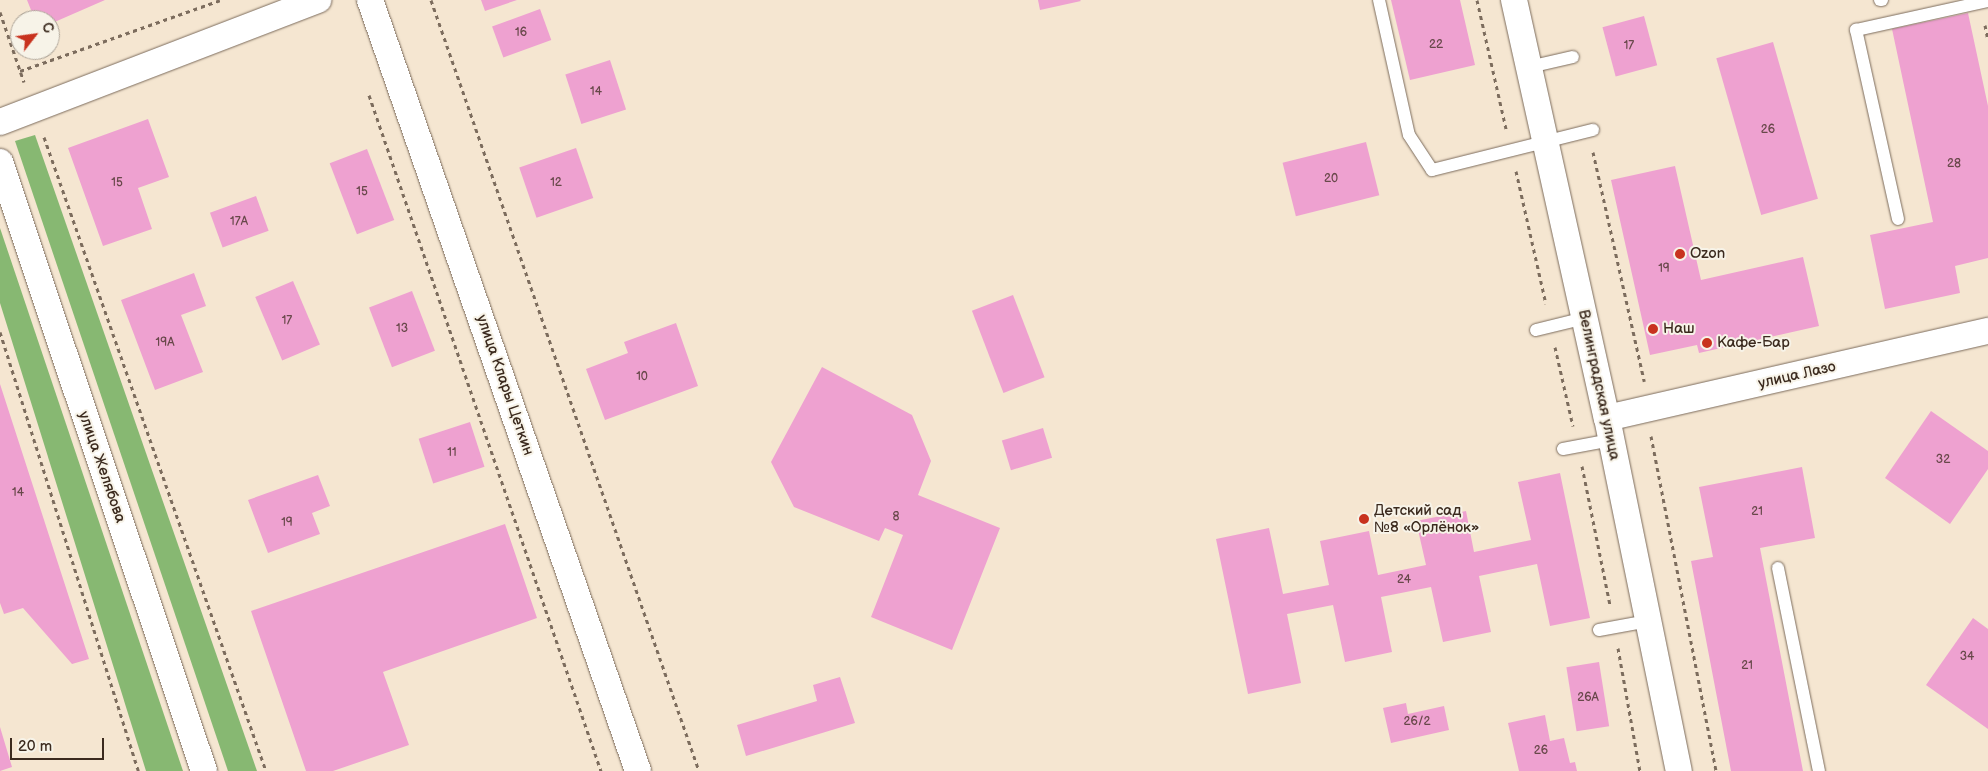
<!DOCTYPE html>
<html>
<head>
<meta charset="utf-8">
<style>
	body { margin:0 }
	#map { position:relative; width:1988px; height:771px; overflow:hidden; background:#f5e6d1; font-family:"Balsamiq Sans",sans-serif }
	div>[style] { position:absolute }
	.forest>* { inset:0; background:#87b872 }
	.building>* { inset:0; background:#eea1d0; transform-origin:0 0 }
	.path>* { height:3px; margin-top:-1.5px; transform-origin:0; background:repeating-linear-gradient(90deg,#7c6c5d 0 4px,transparent 0 8px) }
	.roads { filter:drop-shadow(0 0 1px #7c6c5d) drop-shadow(0 0 1px #7c6c5d) }
	.lane>* { height:12px; margin:-6px; padding:0 6px; transform-origin:6px; border-radius:6px; background:#fff }
	.street>* { height:26px; margin:-13px; padding:0 13px; transform-origin:13px; border-radius:13px; background:#fff }
	.dots>* { width:14px; height:14px; translate:-50% -50%; box-sizing:border-box; border:2px solid #f7f3e8; border-radius:50% }
	span { translate:-50% -50%; white-space:nowrap; text-align:center; line-height:1.15; -webkit-text-stroke:4px #f7f3e8; paint-order:stroke }
	.number-label { font-size:12px; color:#68484a }
	.number-label span { -webkit-text-stroke-width:0 }
	.poi-label { font-size:15px; color:#3b2a1e }
	.left { translate:0 -50%; text-align:left }
	.street-label { font-size:15px; color:#3b2a1e }
	.north { position:absolute; left:10px; top:10px; width:50px; height:50px; box-sizing:border-box; background:#f7f3e8; border:1px solid #aca397; border-radius:50%; rotate:60deg; font-size:14px; font-weight:700; line-height:20px; text-align:center; color:#3b2a1e }
	.north::after { content:''; display:block; margin:auto; width:18px; height:22px; background:#c8321e; clip-path:polygon(50% 0,100% 100%,50% 72%,0 100%) }
	.scale { position:absolute; left:10px; top:738px; width:94px; height:22px; box-sizing:border-box; border:2px solid #3b2a1e; border-top:0; padding-left:6px; font-size:15px; line-height:18px; white-space:nowrap; color:#3b2a1e; -webkit-text-stroke:4px #f7f3e8; paint-order:stroke }
</style>
</head>
<body>
<div id="map">
	<div class="forest">
		<div style="clip-path:polygon(35px 135px,257px 771px,228px 771px,15px 141px)"></div>
		<div style="clip-path:polygon(0 228px,183px 771px,146px 771px,0 303px)"></div>
	</div>
	<div class="building">
		<div style="clip-path:polygon(27px 0,105px 0,50px 24px,50px 20px,35px 20px)"></div>
		<div style="clip-path:polygon(481px 0,517px 0,485px 11px)"></div>
		<div style="clip-path:polygon(1038px 0,1080px 0,1081px 1px,1040px 10px)"></div>
		<div style="clip-path:polygon(1391px 0,1460px 0,1475px 65px,1410px 80px)"></div>
		<div style="left:540px;top:9px;width:33px;height:51px;rotate:70deg"></div>
		<div style="clip-path:polygon(1968px 13px,1988px 106px,1988px 258px,1955px 266px,1960px 293px,1885px 309px,1870px 235px,1933px 222px,1892px 29px)"></div>
		<div style="left:1644px;top:16px;width:51px;height:43px;rotate:75deg"></div>
		<div style="left:1773px;top:42px;width:163px;height:59px;rotate:74deg"></div>
		<div style="left:610px;top:60px;width:52px;height:47px;rotate:72deg"></div>
		<div style="clip-path:polygon(148px 119px,169px 177px,138px 188px,152px 229px,103px 246px,68px 148px)"></div>
		<div style="left:1366px;top:142px;width:55px;height:86px;rotate:76deg"></div>
		<div style="left:576px;top:148px;width:53px;height:60px;rotate:71deg"></div>
		<div style="left:367px;top:149px;width:76px;height:40px;rotate:69deg"></div>
		<div style="clip-path:polygon(1675px 166px,1701px 280px,1803px 257px,1819px 326px,1699px 353px,1697px 345px,1650px 355px,1611px 180px)"></div>
		<div style="left:256px;top:196px;width:37px;height:49px;rotate:70deg"></div>
		<div style="clip-path:polygon(194px 273px,206px 306px,181px 315px,203px 372px,155px 390px,121px 300px)"></div>
		<div style="left:293px;top:281px;width:69px;height:41px;rotate:67deg"></div>
		<div style="left:412px;top:291px;width:64px;height:46px;rotate:69deg"></div>
		<div style="left:1013px;top:295px;width:88px;height:44px;rotate:69deg"></div>
		<div style="clip-path:polygon(676px 323px,698px 386px,605px 420px,586px 369px,628px 353px,624px 342px)"></div>
		<div style="clip-path:polygon(822px 367px,912px 415px,931px 461px,918px 495px,1000px 528px,952px 650px,871px 617px,903px 535px,885px 528px,879px 541px,794px 507px,771px 462px)"></div>
		<div style="clip-path:polygon(0 384px,89px 659px,72px 664px,23px 608px,4px 614px,0 603px)"></div>
		<div style="clip-path:polygon(1931px 411px,1988px 451px,1988px 469px,1950px 524px,1885px 478px)"></div>
		<div style="left:470px;top:422px;width:47px;height:54px;rotate:72deg"></div>
		<div style="left:1043px;top:428px;width:31px;height:43px;rotate:73deg"></div>
		<div style="clip-path:polygon(1802px 467px,1815px 538px,1760px 548px,1803px 771px,1731px 771px,1691px 561px,1713px 557px,1699px 487px)"></div>
		<div style="clip-path:polygon(1560px 473px,1590px 618px,1550px 626px,1537px 564px,1479px 576px,1491px 632px,1443px 642px,1431px 587px,1381px 597px,1392px 652px,1345px 662px,1333px 605px,1287px 614px,1301px 683px,1248px 694px,1216px 539px,1269px 528px,1283px 594px,1329px 585px,1320px 541px,1369px 531px,1378px 575px,1426px 565px,1416px 521px,1466px 511px,1474px 552px,1531px 540px,1518px 482px)"></div>
		<div style="clip-path:polygon(318px 475px,330px 506px,312px 513px,320px 534px,268px 553px,248px 500px)"></div>
		<div style="clip-path:polygon(505px 524px,537px 618px,383px 672px,409px 745px,333px 771px,306px 771px,251px 611px)"></div>
		<div style="clip-path:polygon(1973px 618px,1988px 629px,1988px 729px,1926px 685px)"></div>
		<div style="left:1599px;top:662px;width:65px;height:33px;rotate:81deg"></div>
		<div style="clip-path:polygon(840px 677px,855px 723px,746px 756px,737px 725px,817px 701px,813px 685px)"></div>
		<div style="clip-path:polygon(1406px 703px,1408px 714px,1444px 706px,1449px 730px,1391px 743px,1383px 708px)"></div>
		<div style="clip-path:polygon(1545px 715px,1550px 741px,1564px 738px,1570px 763px,1575px 762px,1577px 771px,1519px 771px,1508px 723px)"></div>
		<div style="clip-path:polygon(0 727px,12px 767px,0 771px)"></div>
	</div>
	<div class="path">
		<div style="left:431px;top:0;width:816px;rotate:70.83deg"></div>
		<div style="left:1477px;top:0;width:132px;rotate:77.3deg"></div>
		<div style="left:0;top:12px;width:74px;rotate:71.1deg"></div>
		<div style="left:1985px;top:25px;width:15px;rotate:79deg"></div>
		<div style="left:20px;top:71px;width:212px;rotate:-19.5deg"></div>
		<div style="left:369px;top:95px;width:715px;rotate:71.06deg"></div>
		<div style="left:44px;top:137px;width:672px;rotate:70.7deg"></div>
		<div style="left:1593px;top:152px;width:235px;rotate:77.4deg"></div>
		<div style="left:1516px;top:171px;width:136px;rotate:77.3deg"></div>
		<div style="left:0;top:332px;width:460px;rotate:72.5deg"></div>
		<div style="left:1555px;top:347px;width:81px;rotate:77.2deg"></div>
		<div style="left:1651px;top:436px;width:341px;rotate:79deg"></div>
		<div style="left:1582px;top:466px;width:142px;rotate:78.6deg"></div>
		<div style="left:1618px;top:648px;width:125px;rotate:79.9deg"></div>
	</div>
	<div class="roads">
		<div class="lane">
			<div style="left:1379px;top:0;width:138px;rotate:77.5deg"></div>
			<div style="left:1409px;top:135px;width:42px;rotate:56.7deg"></div>
			<div style="left:1432px;top:170px;width:166px;rotate:-14deg"></div>
			<div style="left:1880px;top:0;width:2px"></div>
			<div style="left:1529px;top:67px;width:45px;rotate:-12.8deg"></div>
			<div style="left:1898px;top:219px;width:194px;rotate:-102.5deg"></div>
			<div style="left:1856px;top:30px;width:135px;rotate:-12.4deg"></div>
			<div style="left:1536px;top:330px;width:50px;rotate:-13.8deg"></div>
			<div style="left:1563px;top:449px;width:49px;rotate:-10.6deg"></div>
			<div style="left:1778px;top:568px;width:207px;rotate:78.6deg"></div>
			<div style="left:1599px;top:630px;width:50px;rotate:-10.4deg"></div>
		</div>
		<div class="street">
			<div style="left:370px;top:0;width:816px;rotate:70.83deg"></div>
			<div style="left:1514px;top:0;width:428px;rotate:77.5deg"></div>
			<div style="left:1607px;top:418px;width:360px;rotate:78.5deg"></div>
			<div style="left:0;top:122px;width:341px;rotate:-21deg"></div>
			<div style="left:0;top:162px;width:642px;rotate:71.48deg"></div>
			<div style="left:1607px;top:418px;width:391px;rotate:-12.9deg"></div>
		</div>
	</div>
	<div class="dots">
		<div style="left:1680px;top:254px;background:#c8321e"></div>
		<div style="left:1653px;top:329px;background:#c8321e"></div>
		<div style="left:1707px;top:343px;background:#c8321e"></div>
		<div style="left:1364px;top:519px;background:#c8321e"></div>
	</div>
	<div class="number-label">
		<span style="left:521px;top:33px">16</span>
		<span style="left:1436px;top:45px">22</span>
		<span style="left:1629px;top:46px">17</span>
		<span style="left:596px;top:92px">14</span>
		<span style="left:1768px;top:130px">26</span>
		<span style="left:1954px;top:164px">28</span>
		<span style="left:1331px;top:179px">20</span>
		<span style="left:117px;top:183px">15</span>
		<span style="left:556px;top:183px">12</span>
		<span style="left:362px;top:192px">15</span>
		<span style="left:239px;top:222px">17А</span>
		<span style="left:1664px;top:269px">19</span>
		<span style="left:287px;top:321px">17</span>
		<span style="left:402px;top:329px">13</span>
		<span style="left:165px;top:343px">19А</span>
		<span style="left:642px;top:377px">10</span>
		<span style="left:452px;top:453px">11</span>
		<span style="left:1943px;top:460px">32</span>
		<span style="left:18px;top:493px">14</span>
		<span style="left:1757px;top:512px">21</span>
		<span style="left:896px;top:517px">8</span>
		<span style="left:287px;top:523px">19</span>
		<span style="left:1404px;top:580px">24</span>
		<span style="left:1967px;top:657px">34</span>
		<span style="left:1747px;top:666px">21</span>
		<span style="left:1588px;top:698px">26А</span>
		<span style="left:1417px;top:722px">26/2</span>
		<span style="left:1541px;top:751px">26</span>
	</div>
	<div class="poi-label">
		<span class="left" style="left:1690px;top:254px">Ozon</span>
		<span class="left" style="left:1663px;top:329px">Наш</span>
		<span class="left" style="left:1717px;top:343px">Кафе-Бар</span>
		<span class="left" style="left:1374px;top:519px">Детский сад<br>№8 «Орлёнок»</span>
	</div>
	<div class="street-label">
		<span style="left:1797px;top:375px;rotate:-13deg">улица Лазо</span>
		<span style="left:505px;top:385px;rotate:71deg">улица Клары Цеткин</span>
		<span style="left:1599px;top:385px;rotate:78deg">Велинградская улица</span>
		<span style="left:102px;top:467px;rotate:71deg">улица Желябова</span>
	</div>
	<div class="north">С</div>
	<div class="scale">20 m</div>
</div>
</body>
</html>
